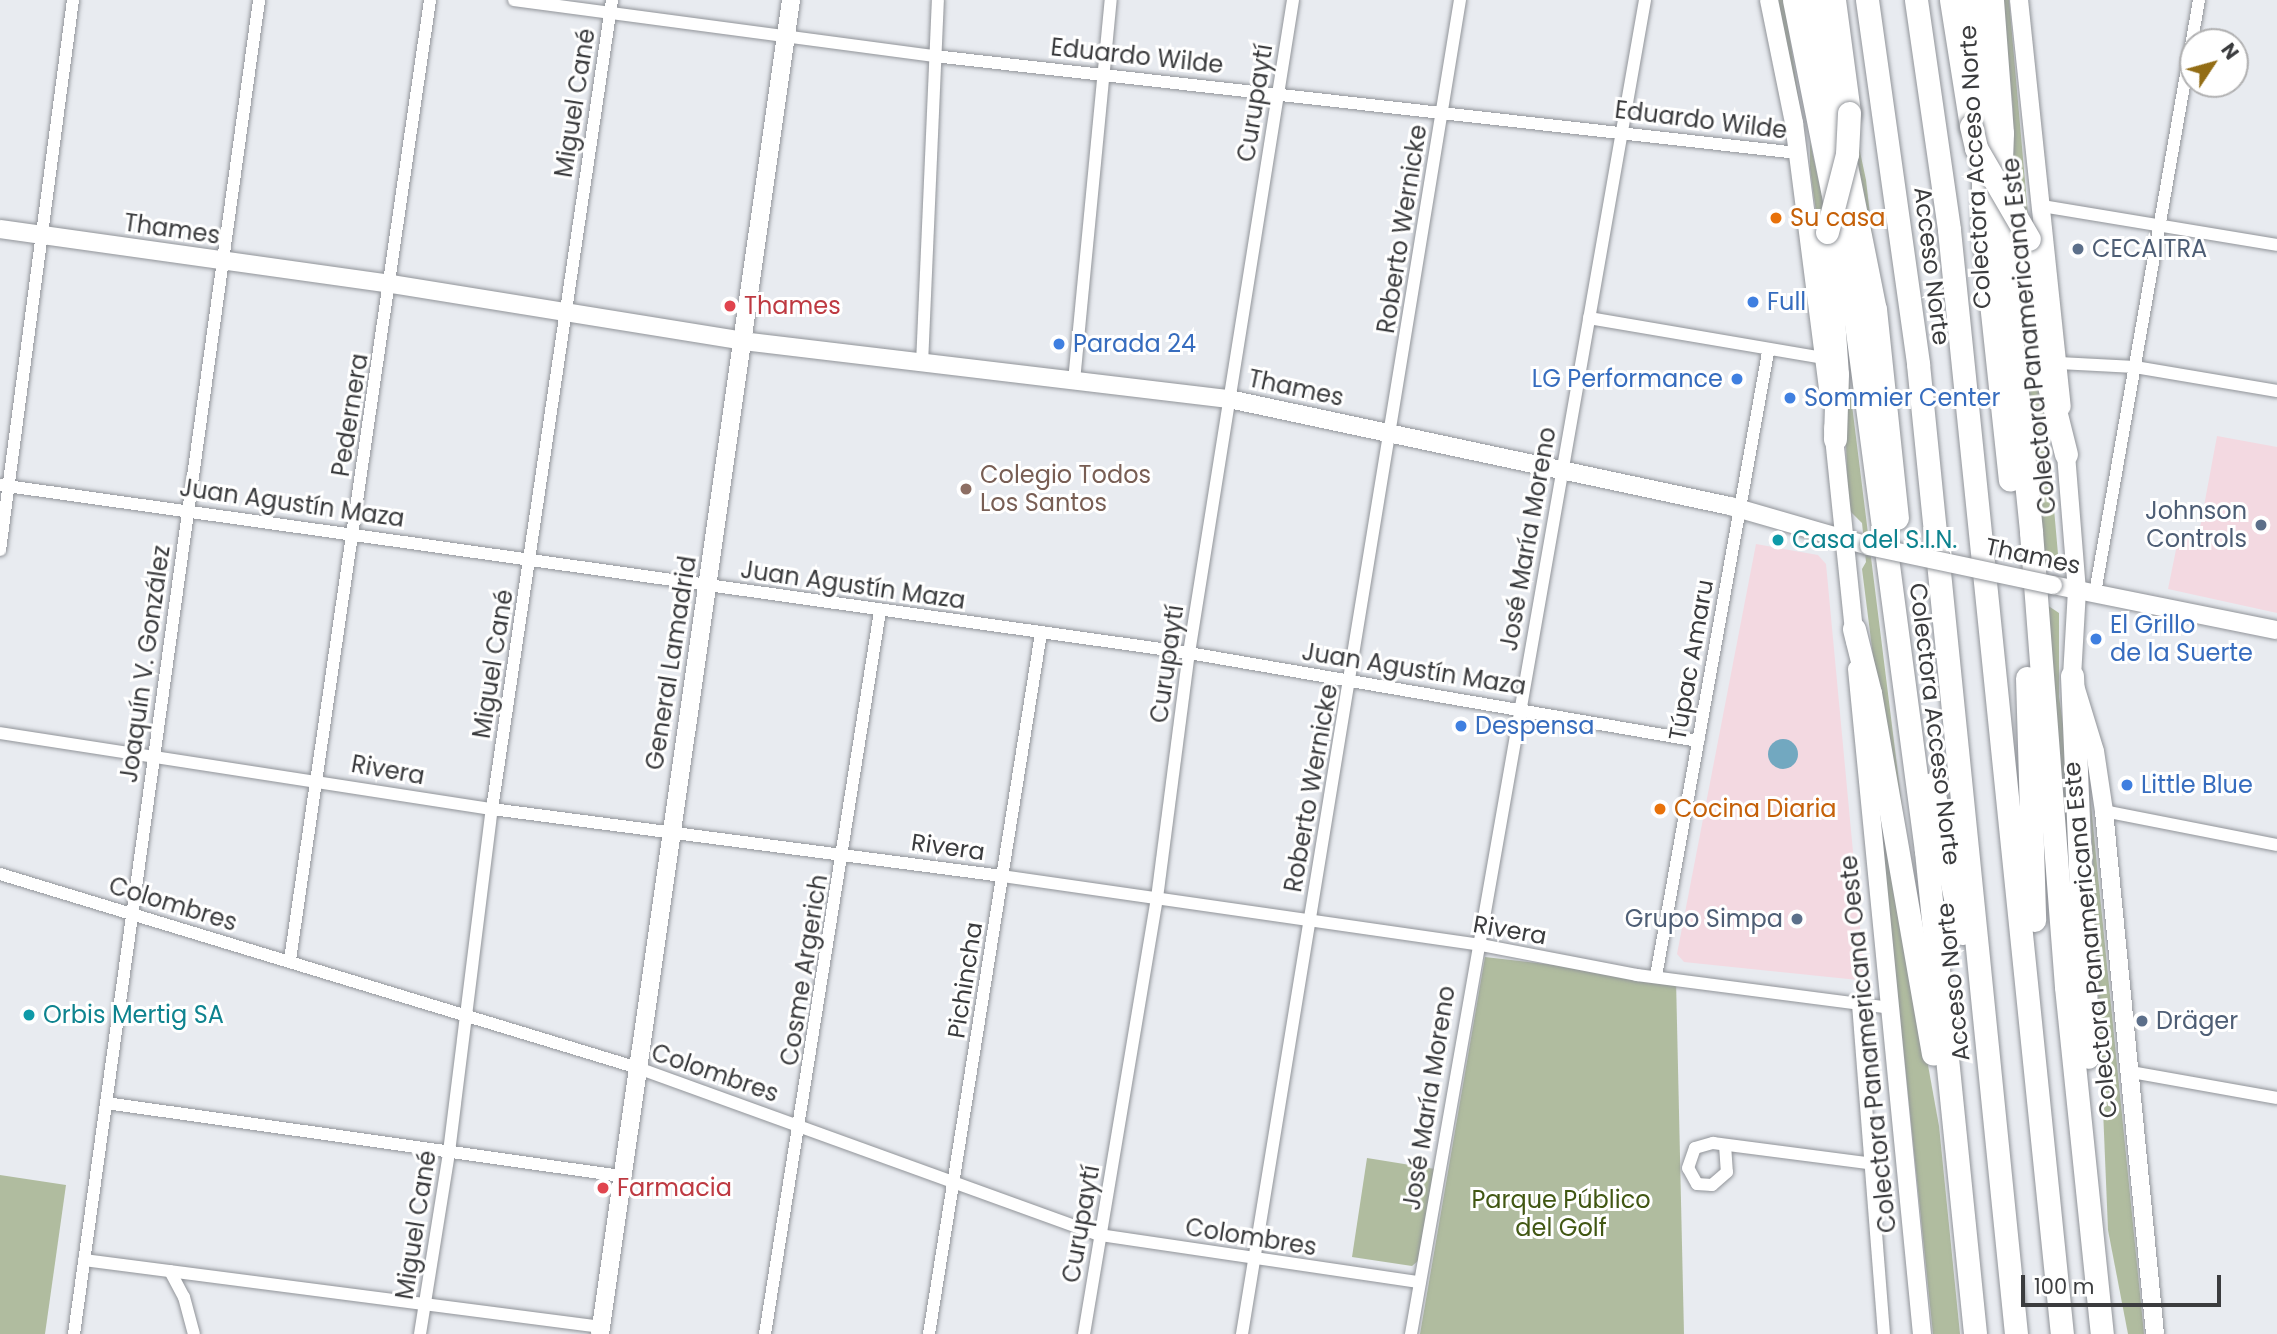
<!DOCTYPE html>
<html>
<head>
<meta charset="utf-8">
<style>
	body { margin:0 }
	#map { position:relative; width:2277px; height:1334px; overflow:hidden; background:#e8ebf0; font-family:Poppins,sans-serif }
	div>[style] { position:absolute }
	.commercial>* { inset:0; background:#f3d9e1 }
	.green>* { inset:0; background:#b0bc9f }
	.water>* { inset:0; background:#72a8c0 }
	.round { border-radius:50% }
	.roads { filter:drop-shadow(0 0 2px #919499) drop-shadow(0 0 2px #919499) }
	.street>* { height:12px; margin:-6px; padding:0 6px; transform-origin:6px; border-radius:6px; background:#fff }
	.secondary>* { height:18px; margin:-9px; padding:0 9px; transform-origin:9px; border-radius:9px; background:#fff }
	.highway>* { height:23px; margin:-11.5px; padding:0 11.5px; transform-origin:11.5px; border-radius:11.5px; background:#fff }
	.bridges { filter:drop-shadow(0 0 2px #919499) drop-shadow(0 0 2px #919499) }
	.secondary-bridge>* { height:18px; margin:-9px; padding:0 9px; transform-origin:9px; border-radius:9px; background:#fff }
	.highway-bridge>* { height:23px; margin:-11.5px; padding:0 11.5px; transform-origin:11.5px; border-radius:11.5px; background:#fff }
	.dots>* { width:19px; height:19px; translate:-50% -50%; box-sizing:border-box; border:4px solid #fff; border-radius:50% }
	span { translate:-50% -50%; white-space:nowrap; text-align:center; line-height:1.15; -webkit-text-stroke:6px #fff; paint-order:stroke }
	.street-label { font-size:24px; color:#3b3c3e }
	.food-label { font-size:24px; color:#c56008 }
	.left { translate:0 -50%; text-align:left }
	.service-label { font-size:24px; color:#4e5e75 }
	.right { translate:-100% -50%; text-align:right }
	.shop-label { font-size:24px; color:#366cbe }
	.health-label { font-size:24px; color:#be3a42 }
	.education-label { font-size:24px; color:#785e54 }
	.culture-label { font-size:24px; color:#0d838f }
	.park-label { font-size:24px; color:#415713 }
	.north { position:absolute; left:2179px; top:28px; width:70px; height:70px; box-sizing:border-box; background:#fff; border:2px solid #b1b1b2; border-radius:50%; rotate:54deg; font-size:19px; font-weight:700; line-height:28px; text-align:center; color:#3b3c3e }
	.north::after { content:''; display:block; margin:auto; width:24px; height:32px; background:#936d15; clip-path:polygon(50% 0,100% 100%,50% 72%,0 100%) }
	.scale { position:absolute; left:2021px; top:1275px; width:200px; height:32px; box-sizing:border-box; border:4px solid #3b3c3e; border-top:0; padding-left:9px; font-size:21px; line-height:24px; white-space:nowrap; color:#3b3c3e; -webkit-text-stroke:5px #fff; paint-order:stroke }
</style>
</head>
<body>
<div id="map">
	<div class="commercial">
		<div style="clip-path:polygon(2217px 436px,2277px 447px,2277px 613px,2168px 589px,2180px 530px,2199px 533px)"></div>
		<div style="clip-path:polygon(1756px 544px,1818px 555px,1826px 564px,1864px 969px,1858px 980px,1684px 962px,1677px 954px)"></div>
	</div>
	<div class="green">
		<div style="clip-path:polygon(1776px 0,1784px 0,1801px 113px)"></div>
		<div style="clip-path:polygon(2002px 0,2009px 0,2058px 554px,2047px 564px,2038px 562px,2006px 222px,2013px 109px)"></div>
		<div style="clip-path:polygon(1856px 133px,1866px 180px,1885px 345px,1851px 168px)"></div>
		<div style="clip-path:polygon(1810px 142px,1825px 210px,1819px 234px,1810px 168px)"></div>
		<div style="clip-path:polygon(1841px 317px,1922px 966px,1883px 735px,1862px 569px,1866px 562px,1862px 523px,1850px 511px,1848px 496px)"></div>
		<div style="clip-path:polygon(2041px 601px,2059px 613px,2059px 697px,2068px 758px,2072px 968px)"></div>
		<div style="clip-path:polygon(1874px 766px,1939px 1126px,1960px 1334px,1933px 1334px)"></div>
		<div style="clip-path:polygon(2090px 796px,2144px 1334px,2128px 1334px,2108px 1230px)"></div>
		<div style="clip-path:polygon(1485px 957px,1676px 979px,1684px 1334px,1420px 1334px)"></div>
		<div style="clip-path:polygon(1367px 1158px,1435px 1169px,1418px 1261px,1412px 1266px,1352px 1257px)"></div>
		<div style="clip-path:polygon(0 1175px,66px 1185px,45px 1334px,0 1334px)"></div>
	</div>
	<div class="water">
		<div class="round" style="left:1768px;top:739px;width:30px;height:30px"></div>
	</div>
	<div class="roads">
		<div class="street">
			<div style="left:514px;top:0;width:424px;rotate:7.6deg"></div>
			<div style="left:934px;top:56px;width:869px;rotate:6.41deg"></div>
			<div style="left:2042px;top:206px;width:238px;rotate:9.4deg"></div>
			<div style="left:1589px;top:318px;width:237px;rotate:9.7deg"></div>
			<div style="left:2059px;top:363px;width:76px;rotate:3deg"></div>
			<div style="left:2135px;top:367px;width:144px;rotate:9.6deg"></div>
			<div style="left:922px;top:364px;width:364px;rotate:-87.5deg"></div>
			<div style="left:1074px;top:381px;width:383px;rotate:-84.5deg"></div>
			<div style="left:0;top:485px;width:1201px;rotate:8.04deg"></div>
			<div style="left:1189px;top:653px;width:517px;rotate:9.81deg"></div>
			<div style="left:0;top:550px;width:555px;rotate:-82.44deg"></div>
			<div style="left:2095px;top:593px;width:602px;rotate:-80.05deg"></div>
			<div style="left:0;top:733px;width:498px;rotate:8.8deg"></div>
			<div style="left:492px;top:809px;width:514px;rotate:7.48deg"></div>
			<div style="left:1002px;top:876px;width:479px;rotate:8.2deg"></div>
			<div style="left:1476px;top:944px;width:164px;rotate:10.9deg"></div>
			<div style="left:1637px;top:975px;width:255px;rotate:7.4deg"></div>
			<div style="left:2104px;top:811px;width:176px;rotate:11.1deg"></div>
			<div style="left:0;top:874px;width:664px;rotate:16.91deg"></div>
			<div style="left:635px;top:1067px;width:494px;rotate:19.9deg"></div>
			<div style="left:1100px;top:1235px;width:323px;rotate:8.4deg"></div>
			<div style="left:290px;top:960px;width:970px;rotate:-81.7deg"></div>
			<div style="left:1656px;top:976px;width:634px;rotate:-79.82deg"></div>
			<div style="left:1858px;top:1004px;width:331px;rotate:85.5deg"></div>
			<div style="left:2131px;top:1072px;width:148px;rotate:10.1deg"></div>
			<div style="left:106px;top:1103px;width:520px;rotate:8.07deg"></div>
			<div style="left:1725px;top:1145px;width:27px;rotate:86deg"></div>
			<div style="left:1727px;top:1172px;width:20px;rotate:139deg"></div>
			<div style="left:1712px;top:1185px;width:15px;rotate:-176deg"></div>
			<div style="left:1697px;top:1184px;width:18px;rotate:-119deg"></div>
			<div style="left:1688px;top:1168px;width:21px;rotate:-71deg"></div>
			<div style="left:1695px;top:1148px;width:19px;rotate:-16deg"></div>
			<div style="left:1713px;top:1143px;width:156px;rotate:7.4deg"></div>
			<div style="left:84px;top:1260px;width:521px;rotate:7.38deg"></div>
			<div style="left:170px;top:1271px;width:30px;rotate:62deg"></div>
			<div style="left:184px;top:1297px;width:38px;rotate:75deg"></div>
			<div style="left:74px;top:1334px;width:1347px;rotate:-82.1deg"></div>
			<div style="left:420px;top:1334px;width:184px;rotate:-80.9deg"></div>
			<div style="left:449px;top:1152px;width:346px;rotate:-82.9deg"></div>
			<div style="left:492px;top:809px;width:818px;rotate:-81.56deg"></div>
			<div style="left:765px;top:1334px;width:732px;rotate:-80.96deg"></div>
			<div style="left:929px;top:1334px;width:710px;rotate:-80.92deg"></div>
			<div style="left:1084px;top:1334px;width:442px;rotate:-80.5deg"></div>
			<div style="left:1157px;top:898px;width:247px;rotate:-82.6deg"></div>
			<div style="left:1189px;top:653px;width:661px;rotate:-80.95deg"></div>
			<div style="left:1242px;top:1334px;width:1352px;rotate:-80.72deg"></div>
			<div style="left:1411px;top:1334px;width:1354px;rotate:-80.05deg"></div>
		</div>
		<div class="secondary">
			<div style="left:1769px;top:0;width:126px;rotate:78.5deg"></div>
			<div style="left:1794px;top:123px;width:276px;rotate:82.7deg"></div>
			<div style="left:2019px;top:0;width:409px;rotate:84deg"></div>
			<div style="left:0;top:229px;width:396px;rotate:8deg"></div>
			<div style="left:392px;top:284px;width:355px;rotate:9.2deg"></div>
			<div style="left:742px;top:341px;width:490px;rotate:6.8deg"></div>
			<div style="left:1229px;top:399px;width:512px;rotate:12.06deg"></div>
			<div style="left:1730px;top:506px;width:145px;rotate:16.1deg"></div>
			<div style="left:1833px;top:428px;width:214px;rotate:84.1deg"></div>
			<div style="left:2065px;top:442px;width:148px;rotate:85.4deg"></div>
			<div style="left:2077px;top:590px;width:86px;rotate:93.3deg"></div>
			<div style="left:2072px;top:676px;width:78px;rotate:73deg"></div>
			<div style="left:2095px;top:751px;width:61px;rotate:81.5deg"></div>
			<div style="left:2104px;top:811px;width:525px;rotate:84.43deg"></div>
			<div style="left:2053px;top:585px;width:228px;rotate:11.4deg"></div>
			<div style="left:1857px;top:669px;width:668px;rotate:84.42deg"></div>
			<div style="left:600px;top:1334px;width:1348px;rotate:-81.85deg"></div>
		</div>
		<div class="highway">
			<div style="left:1794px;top:0;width:292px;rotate:78.7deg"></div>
			<div style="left:1851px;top:286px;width:570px;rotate:82.44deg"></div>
			<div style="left:1926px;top:851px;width:485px;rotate:84.2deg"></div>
			<div style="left:1813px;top:0;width:315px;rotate:78.7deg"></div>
			<div style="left:1875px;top:309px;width:210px;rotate:84deg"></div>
			<div style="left:1834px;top:0;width:114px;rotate:82.4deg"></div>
			<div style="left:1867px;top:0;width:368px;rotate:82deg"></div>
			<div style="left:1918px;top:364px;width:975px;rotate:84.23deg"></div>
			<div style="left:1916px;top:0;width:232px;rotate:81.8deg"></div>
			<div style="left:1949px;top:230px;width:1110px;rotate:84.16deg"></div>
			<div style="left:1951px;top:0;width:128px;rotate:81deg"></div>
			<div style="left:1970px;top:0;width:115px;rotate:83.5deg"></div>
			<div style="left:1983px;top:114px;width:114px;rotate:90deg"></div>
			<div style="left:1983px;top:228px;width:253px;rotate:83.9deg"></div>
			<div style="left:1992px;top:0;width:133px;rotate:85.7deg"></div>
			<div style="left:2002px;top:133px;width:83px;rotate:92.1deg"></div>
			<div style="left:1999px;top:216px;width:318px;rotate:84.2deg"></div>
			<div style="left:2031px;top:532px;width:456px;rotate:85.6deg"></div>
			<div style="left:2066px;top:987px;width:349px;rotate:84.1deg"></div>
			<div style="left:1827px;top:232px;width:142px;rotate:86deg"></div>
			<div style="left:1837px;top:374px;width:65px;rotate:91.8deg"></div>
			<div style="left:2029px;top:239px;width:120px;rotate:83.8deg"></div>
			<div style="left:2042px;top:358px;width:99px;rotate:76deg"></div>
			<div style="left:1854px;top:629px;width:66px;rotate:76deg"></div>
			<div style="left:1870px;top:693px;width:366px;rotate:80.1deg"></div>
			<div style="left:2072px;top:676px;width:381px;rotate:87.6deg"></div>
			<div style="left:2027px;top:678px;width:242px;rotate:88.3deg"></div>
			<div style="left:1932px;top:784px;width:152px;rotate:78.6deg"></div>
		</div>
	</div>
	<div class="bridges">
		<div class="secondary-bridge">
			<div style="left:1869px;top:546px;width:188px;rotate:12deg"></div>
		</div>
		<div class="highway-bridge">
			<div style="left:1971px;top:126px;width:23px;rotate:77deg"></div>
			<div style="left:1976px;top:148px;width:105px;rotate:59.8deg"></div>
			<div style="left:1827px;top:232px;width:81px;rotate:-75.6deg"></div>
			<div style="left:1847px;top:154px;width:41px;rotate:-87.2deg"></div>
		</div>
	</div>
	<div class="dots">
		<div style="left:1776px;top:218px;background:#e8710a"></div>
		<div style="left:2078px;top:249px;background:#5c6f8a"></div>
		<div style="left:1753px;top:302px;background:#3f7fe0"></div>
		<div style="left:730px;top:306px;background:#e0444e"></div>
		<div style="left:1059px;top:344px;background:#3f7fe0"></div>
		<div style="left:1737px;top:379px;background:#3f7fe0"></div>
		<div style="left:1790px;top:398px;background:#3f7fe0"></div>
		<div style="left:966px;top:489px;background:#8d6e63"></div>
		<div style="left:2261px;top:525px;background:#5c6f8a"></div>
		<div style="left:1778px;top:540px;background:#0f9aa8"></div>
		<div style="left:2096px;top:639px;background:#3f7fe0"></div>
		<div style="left:1461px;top:726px;background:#3f7fe0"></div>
		<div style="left:2127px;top:785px;background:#3f7fe0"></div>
		<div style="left:1660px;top:809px;background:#e8710a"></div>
		<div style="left:1797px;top:919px;background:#5c6f8a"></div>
		<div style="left:29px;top:1015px;background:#0f9aa8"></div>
		<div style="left:2142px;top:1021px;background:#5c6f8a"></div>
		<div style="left:603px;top:1188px;background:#e0444e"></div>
	</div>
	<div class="street-label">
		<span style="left:1137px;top:56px;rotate:6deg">Eduardo Wilde</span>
		<span style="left:575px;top:103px;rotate:-81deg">Miguel Cané</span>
		<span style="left:1255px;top:103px;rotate:-81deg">Curupaytí</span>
		<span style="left:1701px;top:120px;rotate:7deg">Eduardo Wilde</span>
		<span style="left:1975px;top:167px;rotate:-93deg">Colectora Acceso Norte</span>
		<span style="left:172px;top:229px;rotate:8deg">Thames</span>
		<span style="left:1402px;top:229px;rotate:-81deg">Roberto Wernicke</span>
		<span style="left:1932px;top:266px;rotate:83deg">Acceso Norte</span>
		<span style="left:2029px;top:336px;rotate:-96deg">Colectora Panamericana Este</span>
		<span style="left:1296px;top:388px;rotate:12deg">Thames</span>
		<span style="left:350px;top:415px;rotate:-81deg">Pedernera</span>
		<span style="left:292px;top:503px;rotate:8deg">Juan Agustín Maza</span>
		<span style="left:1528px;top:539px;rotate:-80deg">José María Moreno</span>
		<span style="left:2033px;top:556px;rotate:12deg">Thames</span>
		<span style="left:853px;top:585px;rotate:8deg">Juan Agustín Maza</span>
		<span style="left:1691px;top:660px;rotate:-80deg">Túpac Amaru</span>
		<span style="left:671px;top:663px;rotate:-81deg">General Lamadrid</span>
		<span style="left:145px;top:664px;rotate:-82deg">Joaquín V. González</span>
		<span style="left:493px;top:664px;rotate:-81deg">Miguel Cané</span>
		<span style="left:1167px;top:664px;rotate:-82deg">Curupaytí</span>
		<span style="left:1414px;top:669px;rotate:9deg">Juan Agustín Maza</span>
		<span style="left:1935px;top:724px;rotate:83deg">Colectora Acceso Norte</span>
		<span style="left:388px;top:770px;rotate:10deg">Rivera</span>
		<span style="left:1311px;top:788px;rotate:-80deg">Roberto Wernicke</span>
		<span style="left:948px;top:847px;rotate:8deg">Rivera</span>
		<span style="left:173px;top:904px;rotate:17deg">Colombres</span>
		<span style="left:1510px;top:930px;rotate:10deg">Rivera</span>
		<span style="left:2090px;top:940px;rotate:-96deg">Colectora Panamericana Este</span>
		<span style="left:804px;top:970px;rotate:-81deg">Cosme Argerich</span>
		<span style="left:965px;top:980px;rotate:-81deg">Pichincha</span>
		<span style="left:1953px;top:982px;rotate:-96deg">Acceso Norte</span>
		<span style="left:1868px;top:1044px;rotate:-96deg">Colectora Panamericana Oeste</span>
		<span style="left:715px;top:1073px;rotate:19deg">Colombres</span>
		<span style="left:1429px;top:1098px;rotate:-81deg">José María Moreno</span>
		<span style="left:1081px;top:1224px;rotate:-80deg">Curupaytí</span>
		<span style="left:416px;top:1225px;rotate:-81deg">Miguel Cané</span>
		<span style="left:1251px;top:1237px;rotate:9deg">Colombres</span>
	</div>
	<div class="food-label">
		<span class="left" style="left:1790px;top:218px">Su casa</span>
		<span class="left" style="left:1674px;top:809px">Cocina Diaria</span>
	</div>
	<div class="service-label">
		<span class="left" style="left:2092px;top:249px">CECAITRA</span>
		<span class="right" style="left:2247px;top:525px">Johnson<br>Controls</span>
		<span class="right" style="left:1783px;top:919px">Grupo Simpa</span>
		<span class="left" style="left:2156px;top:1021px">Dräger</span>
	</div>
	<div class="shop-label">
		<span class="left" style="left:1767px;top:302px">Full</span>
		<span class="left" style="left:1073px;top:344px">Parada 24</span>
		<span class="right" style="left:1723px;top:379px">LG Performance</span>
		<span class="left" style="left:1804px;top:398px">Sommier Center</span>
		<span class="left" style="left:2110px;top:639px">El Grillo<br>de la Suerte</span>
		<span class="left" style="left:1475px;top:726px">Despensa</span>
		<span class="left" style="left:2141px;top:785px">Little Blue</span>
	</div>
	<div class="health-label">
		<span class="left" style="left:744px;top:306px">Thames</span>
		<span class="left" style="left:617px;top:1188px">Farmacia</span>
	</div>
	<div class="education-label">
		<span class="left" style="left:980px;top:489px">Colegio Todos<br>Los Santos</span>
	</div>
	<div class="culture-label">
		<span class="left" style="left:1792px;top:540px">Casa del S.I.N.</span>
		<span class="left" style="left:43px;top:1015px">Orbis Mertig SA</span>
	</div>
	<div class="park-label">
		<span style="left:1561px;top:1214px">Parque Público<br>del Golf</span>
	</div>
	<div class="north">N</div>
	<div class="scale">100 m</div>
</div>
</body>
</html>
